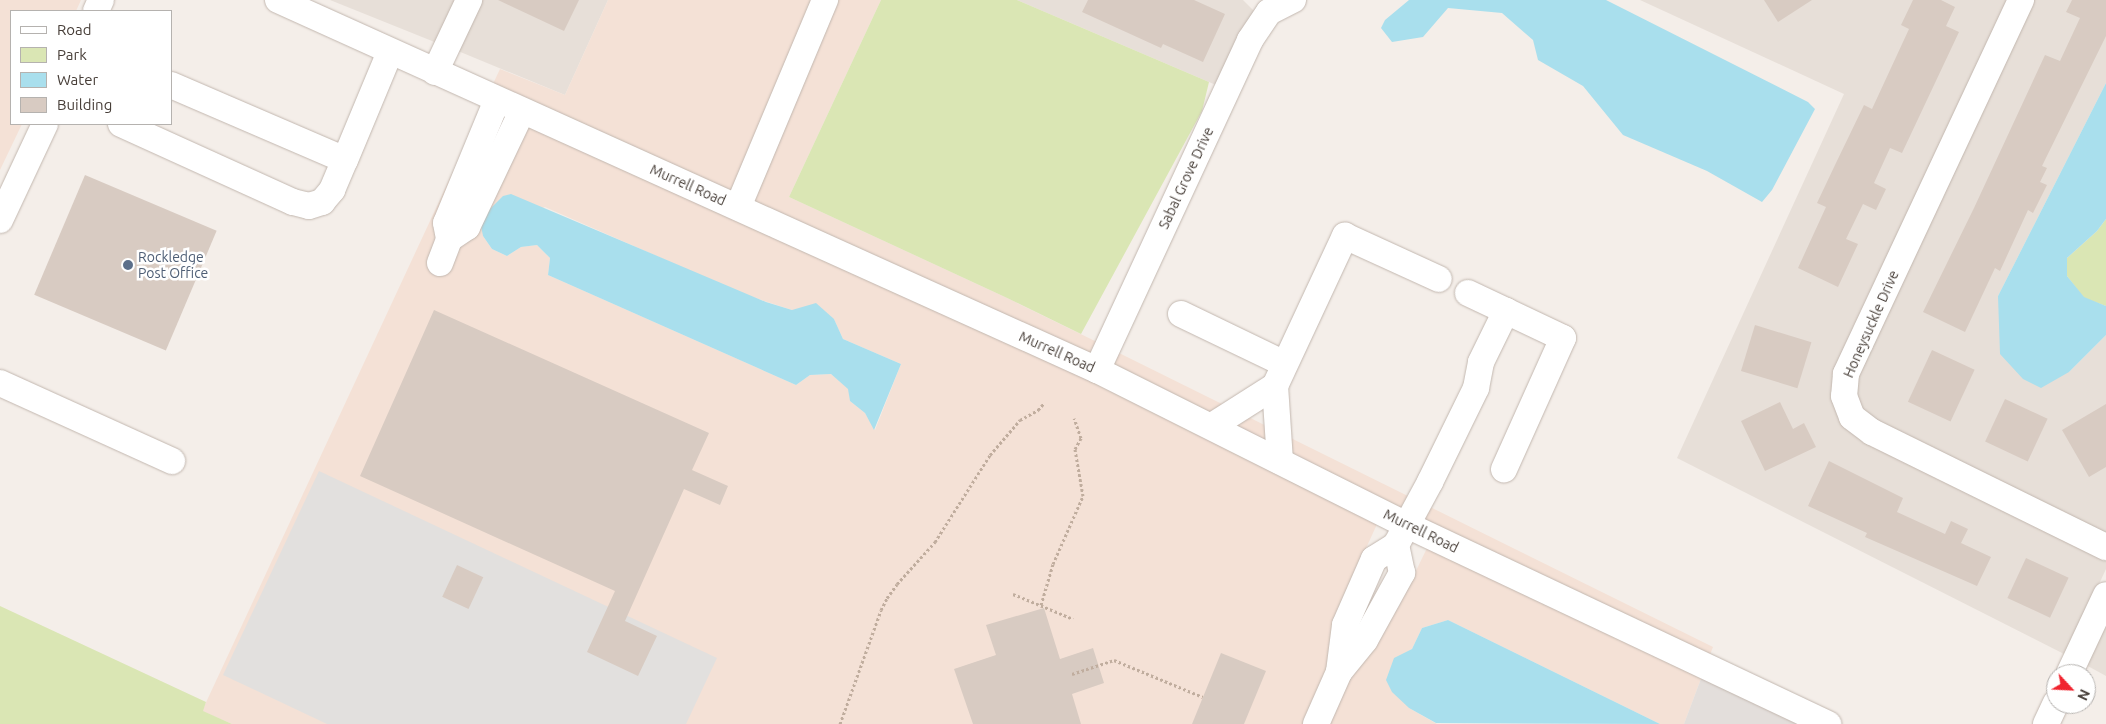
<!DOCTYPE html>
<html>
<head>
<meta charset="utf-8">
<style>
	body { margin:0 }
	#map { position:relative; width:2106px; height:724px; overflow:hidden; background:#f4eee9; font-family:Ubuntu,sans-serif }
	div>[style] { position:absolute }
	.residential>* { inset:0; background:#e7dfd8 }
	.commercial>* { inset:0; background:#f4e1d6 }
	.industrial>* { inset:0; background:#e3dedb }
	.green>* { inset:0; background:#dae6b4 }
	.parking>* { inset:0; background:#e2e0de }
	.water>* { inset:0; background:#a9dfed }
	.building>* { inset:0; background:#d8cbc2; transform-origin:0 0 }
	.path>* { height:3px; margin-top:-1.5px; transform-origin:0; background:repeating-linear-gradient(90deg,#c0ad9e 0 2.5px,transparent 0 5px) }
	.roads { filter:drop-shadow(0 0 1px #c2b7af) drop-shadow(0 0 1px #c2b7af) }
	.minor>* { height:26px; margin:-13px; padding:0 13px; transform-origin:13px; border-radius:13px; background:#fff }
	.dots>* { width:14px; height:14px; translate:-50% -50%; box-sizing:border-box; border:2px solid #fff; border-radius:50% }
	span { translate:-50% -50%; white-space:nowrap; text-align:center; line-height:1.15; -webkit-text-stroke:5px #fff; paint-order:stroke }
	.street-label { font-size:14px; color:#473e38 }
	.service-label { font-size:14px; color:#4e5e75 }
	.left { translate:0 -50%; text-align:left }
	.legend { position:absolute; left:10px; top:10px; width:162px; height:115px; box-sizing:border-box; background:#fff; border:1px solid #b5b2af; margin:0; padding:6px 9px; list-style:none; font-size:15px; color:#473e38 }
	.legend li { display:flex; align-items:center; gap:10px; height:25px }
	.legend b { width:25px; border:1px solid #b5b2af }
	.north { position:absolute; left:2046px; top:664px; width:50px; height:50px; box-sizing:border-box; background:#fff; border:1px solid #b5b2af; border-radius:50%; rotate:115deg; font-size:14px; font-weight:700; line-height:20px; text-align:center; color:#473e38 }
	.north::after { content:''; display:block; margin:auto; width:18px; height:22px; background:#f0242f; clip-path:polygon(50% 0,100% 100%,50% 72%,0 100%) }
</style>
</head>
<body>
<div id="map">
	<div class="residential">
		<div style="clip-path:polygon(330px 0,457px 0,437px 43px)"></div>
		<div style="clip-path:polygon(482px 0,608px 0,565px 95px,458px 51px)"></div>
		<div style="clip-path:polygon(1017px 0,1243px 0,1255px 12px,1216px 85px)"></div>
		<div style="clip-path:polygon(1640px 0,2009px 0,1833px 395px,2106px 558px,2106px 569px,2066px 655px,1677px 458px,1844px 94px)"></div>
		<div style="clip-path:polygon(2033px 0,2106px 0,2106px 83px,1998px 296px,2069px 372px,2106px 335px,2106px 536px,1877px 424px,1861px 411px,1855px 396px,1857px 378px)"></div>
		<div style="clip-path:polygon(2106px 622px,2106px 676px,2086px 665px)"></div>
	</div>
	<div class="commercial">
		<div style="clip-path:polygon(0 0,81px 0,76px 11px,11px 11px,11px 124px,22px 124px,0 170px)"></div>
		<div style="clip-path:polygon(608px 0,881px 0,789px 197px,1005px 297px,1097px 342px,1090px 357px,492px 86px,500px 69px,565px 95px)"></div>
		<div style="clip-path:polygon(evenodd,484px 105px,1092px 379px,1378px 522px,1357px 568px,1328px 668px,1304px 724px,232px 724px,202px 711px,484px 105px,545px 207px,743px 294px,792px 310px,834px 319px,843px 339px,901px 364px,875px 430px,865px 413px,850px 401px,849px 389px,831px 374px,810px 375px,796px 385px,548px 275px,550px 258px,537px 245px,521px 247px,507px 256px,492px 249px,483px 236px,545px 207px)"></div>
		<div style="clip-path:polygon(1117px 352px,1713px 647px,1709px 657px,1397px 509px,1111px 366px)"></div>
		<div style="clip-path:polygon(1428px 546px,1702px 676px,1684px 724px,1660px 724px,1448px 620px,1422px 628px,1412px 649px,1394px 659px,1409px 708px,1437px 724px,1328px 724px,1346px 684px,1348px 684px,1349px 676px,1399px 606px)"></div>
	</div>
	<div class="industrial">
		<div style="clip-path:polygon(1702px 676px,1804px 724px,1684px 724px)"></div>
	</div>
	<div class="green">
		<div style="clip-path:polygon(881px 0,1017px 0,1209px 82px,1202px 111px,1081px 334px,1005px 297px,789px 197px)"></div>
		<div style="clip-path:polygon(2106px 219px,2106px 306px,2084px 298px,2067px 276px,2067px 258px,2097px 231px)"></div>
		<div style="clip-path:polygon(0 606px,206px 702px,203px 711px,232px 724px,0 724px)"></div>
	</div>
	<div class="parking">
		<div style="clip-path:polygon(319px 471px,717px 658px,686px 724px,327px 724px,223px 675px)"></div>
	</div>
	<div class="water">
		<div style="clip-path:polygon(1409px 0,1606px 0,1808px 102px,1815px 109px,1772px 190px,1762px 202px,1707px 171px,1623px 135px,1583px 86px,1538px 60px,1533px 40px,1502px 13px,1448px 8px,1423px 37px,1392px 42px,1381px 28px,1385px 20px)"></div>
		<div style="clip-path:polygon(2106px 83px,2106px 219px,2097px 231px,2067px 258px,2067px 276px,2084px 297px,2106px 306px,2106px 335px,2069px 372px,2041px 388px,2023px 379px,2000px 354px,1998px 296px)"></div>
		<div style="clip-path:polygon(511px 194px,766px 302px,792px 310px,816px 303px,834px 319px,843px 339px,901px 364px,874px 430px,865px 413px,850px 401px,848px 389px,831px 374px,810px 375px,796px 385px,548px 275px,550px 258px,537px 245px,521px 247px,507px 256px,492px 249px,483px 236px,481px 226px,484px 215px,503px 196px)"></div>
		<div style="clip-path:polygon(1448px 620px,1660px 724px,1436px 723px,1409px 708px,1392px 692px,1386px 680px,1394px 658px,1412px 649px,1422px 628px)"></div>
	</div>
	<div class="building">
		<div style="clip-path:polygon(498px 0,579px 0,564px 31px)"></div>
		<div style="clip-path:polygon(1088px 0,1194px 0,1225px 14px,1203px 62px,1163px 44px,1161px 48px,1082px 12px)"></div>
		<div style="clip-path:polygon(1764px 0,1812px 0,1778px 22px)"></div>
		<div style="clip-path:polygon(1913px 0,1941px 0,1955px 7px,1946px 26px,1959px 32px,1902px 153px,1890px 148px,1874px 183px,1886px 189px,1876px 210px,1863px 204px,1846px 239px,1858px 244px,1838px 287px,1798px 268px,1826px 207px,1817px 203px,1835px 165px,1864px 105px,1872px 109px,1909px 29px,1901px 25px)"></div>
		<div style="clip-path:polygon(2072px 0,2106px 0,2106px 36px,2042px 166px,2047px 168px,2040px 182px,2047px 185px,2033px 213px,2028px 210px,2000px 271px,1995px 268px,1965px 332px,1923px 312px,1974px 208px,2045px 55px,2060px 61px,2080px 18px,2066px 12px)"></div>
		<div style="left:85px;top:175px;width:143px;height:130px;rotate:23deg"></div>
		<div style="clip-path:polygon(434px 310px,709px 433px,692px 470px,728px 486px,720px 505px,684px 489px,625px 621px,657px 636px,638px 676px,587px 652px,615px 591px,360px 476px)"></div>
		<div style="left:1755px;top:325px;width:59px;height:48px;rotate:17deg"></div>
		<div style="left:1932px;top:350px;width:47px;height:57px;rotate:25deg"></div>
		<div style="left:2005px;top:399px;width:47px;height:47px;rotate:25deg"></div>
		<div style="clip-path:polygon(1780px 402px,1793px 429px,1804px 423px,1816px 447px,1765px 471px,1741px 421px)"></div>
		<div style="clip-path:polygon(2106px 404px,2106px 467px,2089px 477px,2062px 430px)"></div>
		<div style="clip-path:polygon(1829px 461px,1903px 498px,1897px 512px,1945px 534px,1951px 521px,1968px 529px,1961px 543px,1991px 557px,1977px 586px,1865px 537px,1867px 533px,1808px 506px)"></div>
		<div style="left:2026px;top:558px;width:47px;height:44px;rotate:25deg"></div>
		<div style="left:457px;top:565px;width:29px;height:35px;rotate:25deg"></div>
		<div style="clip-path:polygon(1044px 608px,1060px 659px,1093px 648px,1104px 683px,1072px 694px,1081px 724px,973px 724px,954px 669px,996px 655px,986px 625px)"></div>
		<div style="clip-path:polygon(1221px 653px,1266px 671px,1244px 724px,1192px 724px)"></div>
	</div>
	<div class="path">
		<div style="left:1013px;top:594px;width:65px;rotate:22.6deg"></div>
		<div style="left:1041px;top:605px;width:43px;rotate:-73.7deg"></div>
		<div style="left:1053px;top:564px;width:74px;rotate:-66.2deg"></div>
		<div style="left:1083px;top:496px;width:48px;rotate:-99.7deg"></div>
		<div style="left:1075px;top:449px;width:13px;rotate:-61deg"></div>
		<div style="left:1081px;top:438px;width:21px;rotate:-109deg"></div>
		<div style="left:1072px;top:674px;width:44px;rotate:-18.4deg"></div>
		<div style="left:1114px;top:660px;width:96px;rotate:22.6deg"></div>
		<div style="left:840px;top:724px;width:121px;rotate:-70.2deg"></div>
		<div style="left:881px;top:610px;width:13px;rotate:-63deg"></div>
		<div style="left:887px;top:598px;width:17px;rotate:-54deg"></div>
		<div style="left:897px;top:584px;width:57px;rotate:-47.9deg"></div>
		<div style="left:935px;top:542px;width:103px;rotate:-57.7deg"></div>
		<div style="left:990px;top:455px;width:46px;rotate:-49.4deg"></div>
		<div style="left:1020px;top:420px;width:21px;rotate:-29deg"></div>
		<div style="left:1038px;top:410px;width:9px;rotate:-49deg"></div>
	</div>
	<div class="roads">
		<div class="minor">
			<div style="left:278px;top:0;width:899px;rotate:24.31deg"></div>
			<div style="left:1097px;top:370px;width:347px;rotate:26.6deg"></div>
			<div style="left:1407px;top:525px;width:466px;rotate:25.3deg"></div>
			<div style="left:2021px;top:0;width:413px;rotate:115.1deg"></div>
			<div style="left:1846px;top:374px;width:22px;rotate:95deg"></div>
			<div style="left:1844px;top:396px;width:22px;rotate:69deg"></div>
			<div style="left:1852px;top:417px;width:25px;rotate:37deg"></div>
			<div style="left:1872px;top:432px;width:261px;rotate:26.2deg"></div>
			<div style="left:96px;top:11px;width:12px;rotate:-66deg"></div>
			<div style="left:435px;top:72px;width:80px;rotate:-64.7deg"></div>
			<div style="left:171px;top:85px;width:189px;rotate:23.3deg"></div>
			<div style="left:345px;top:160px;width:117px;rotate:-67.4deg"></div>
			<div style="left:497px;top:100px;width:133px;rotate:112.5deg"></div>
			<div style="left:446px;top:223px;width:16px;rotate:79deg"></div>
			<div style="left:449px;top:239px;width:22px;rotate:-34deg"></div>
			<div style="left:467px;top:227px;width:128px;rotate:-64.6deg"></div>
			<div style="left:121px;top:124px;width:189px;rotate:24.4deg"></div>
			<div style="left:293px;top:202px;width:16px;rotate:14deg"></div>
			<div style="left:309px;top:206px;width:14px;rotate:-17deg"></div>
			<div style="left:322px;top:202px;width:16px;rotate:-50deg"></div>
			<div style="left:332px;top:190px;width:33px;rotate:-67deg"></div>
			<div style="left:738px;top:207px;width:225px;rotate:-67.2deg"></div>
			<div style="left:0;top:220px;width:106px;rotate:-64.9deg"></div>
			<div style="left:440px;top:263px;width:26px;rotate:-69deg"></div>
			<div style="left:1468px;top:293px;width:42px;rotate:25.3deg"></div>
			<div style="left:1181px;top:314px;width:115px;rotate:25.7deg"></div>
			<div style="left:1097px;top:370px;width:364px;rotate:-65.1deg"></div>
			<div style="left:1250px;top:40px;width:34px;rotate:-56deg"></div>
			<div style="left:1269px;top:12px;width:27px;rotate:-27deg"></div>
			<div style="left:0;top:383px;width:189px;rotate:24.4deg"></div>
			<div style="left:1212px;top:426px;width:75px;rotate:-32.4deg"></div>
			<div style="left:1280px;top:461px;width:75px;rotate:-93.8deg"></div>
			<div style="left:1275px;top:386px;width:166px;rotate:-65deg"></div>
			<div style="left:1345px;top:236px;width:103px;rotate:24.6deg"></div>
			<div style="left:1339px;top:672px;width:47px;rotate:-82.7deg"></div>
			<div style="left:1345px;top:625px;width:72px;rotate:-66.3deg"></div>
			<div style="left:1374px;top:559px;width:26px;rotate:-32deg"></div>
			<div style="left:1396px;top:545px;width:72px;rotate:-61.6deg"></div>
			<div style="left:1430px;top:482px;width:105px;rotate:-63.9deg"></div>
			<div style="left:1476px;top:388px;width:26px;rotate:-79deg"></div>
			<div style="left:1481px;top:362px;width:57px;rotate:-63.9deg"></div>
			<div style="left:1506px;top:311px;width:63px;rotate:25.3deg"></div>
			<div style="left:1563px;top:338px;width:144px;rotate:114.2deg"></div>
			<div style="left:2069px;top:674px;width:87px;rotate:-64.9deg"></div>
			<div style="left:1316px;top:724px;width:57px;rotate:-66.1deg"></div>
			<div style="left:1339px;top:672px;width:41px;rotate:-50.9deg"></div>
			<div style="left:1365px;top:640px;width:77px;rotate:-61.1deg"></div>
			<div style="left:1402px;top:573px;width:29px;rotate:-102deg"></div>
			<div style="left:2046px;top:724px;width:23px;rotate:-65deg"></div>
		</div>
	</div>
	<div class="dots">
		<div style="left:128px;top:265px;background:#5c6f8a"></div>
	</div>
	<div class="street-label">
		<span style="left:1186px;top:178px;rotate:-65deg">Sabal Grove Drive</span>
		<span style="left:688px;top:185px;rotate:24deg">Murrell Road</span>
		<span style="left:1871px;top:324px;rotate:-66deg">Honeysuckle Drive</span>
		<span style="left:1057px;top:352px;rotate:24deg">Murrell Road</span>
		<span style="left:1421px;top:531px;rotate:26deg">Murrell Road</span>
	</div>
	<div class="service-label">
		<span class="left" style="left:138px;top:265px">Rockledge<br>Post Office</span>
	</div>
	<ul class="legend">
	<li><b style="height:6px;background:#fff"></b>Road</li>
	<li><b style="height:14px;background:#dae6b4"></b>Park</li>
	<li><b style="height:14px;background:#a9dfed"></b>Water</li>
	<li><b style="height:14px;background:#d8cbc2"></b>Building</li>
	</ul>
	<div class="north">N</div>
</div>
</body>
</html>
